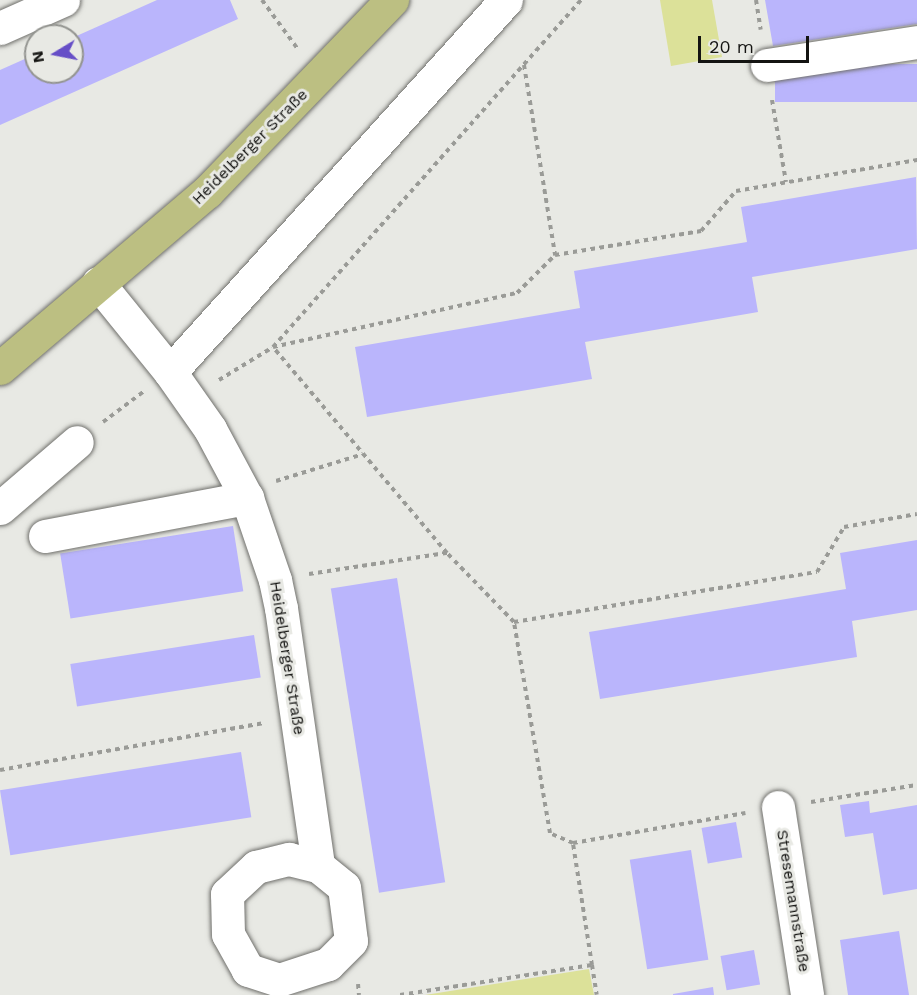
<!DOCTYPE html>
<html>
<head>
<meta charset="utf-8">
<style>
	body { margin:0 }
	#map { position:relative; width:917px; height:995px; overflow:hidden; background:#e8e9e4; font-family:"Work Sans",sans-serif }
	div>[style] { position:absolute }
	.green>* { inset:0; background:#dce199 }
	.building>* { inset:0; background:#bab5fc; transform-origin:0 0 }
	.path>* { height:4px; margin-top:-2px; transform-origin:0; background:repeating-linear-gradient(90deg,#9a9b97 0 4.5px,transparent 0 9px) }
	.roads { filter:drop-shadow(0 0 2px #70706c) drop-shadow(0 0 2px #70706c) }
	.minor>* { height:33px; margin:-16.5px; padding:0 16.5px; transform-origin:16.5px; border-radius:16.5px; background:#fff }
	.major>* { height:33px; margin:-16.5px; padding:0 16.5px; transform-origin:16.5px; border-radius:16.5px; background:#bcbf82 }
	span { translate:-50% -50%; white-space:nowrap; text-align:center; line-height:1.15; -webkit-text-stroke:6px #e8e9e4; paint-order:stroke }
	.street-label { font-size:16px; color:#141412 }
	.north { position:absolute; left:24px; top:24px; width:60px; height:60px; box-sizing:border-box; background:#e8e9e4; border:2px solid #939490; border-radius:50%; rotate:260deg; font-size:16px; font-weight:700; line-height:24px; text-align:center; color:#141412 }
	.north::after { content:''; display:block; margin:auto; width:21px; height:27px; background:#664ec7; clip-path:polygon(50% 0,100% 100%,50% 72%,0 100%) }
	.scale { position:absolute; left:698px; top:36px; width:111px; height:27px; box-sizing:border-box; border:3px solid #141412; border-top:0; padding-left:8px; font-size:18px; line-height:21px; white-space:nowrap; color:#141412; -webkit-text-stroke:4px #e8e9e4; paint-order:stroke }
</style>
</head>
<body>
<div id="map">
	<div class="green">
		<div style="clip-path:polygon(660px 0,712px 0,722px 57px,671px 66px)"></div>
		<div style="clip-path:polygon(589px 969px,594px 995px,425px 995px)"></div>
	</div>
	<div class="building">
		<div style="clip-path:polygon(157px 0,230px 0,238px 19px,0 125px,0 70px,36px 54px,36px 72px,72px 72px,72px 38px)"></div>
		<div style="clip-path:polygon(765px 0,917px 0,917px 24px,773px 46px)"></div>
		<div style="left:917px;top:64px;width:38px;height:142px;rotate:90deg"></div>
		<div style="clip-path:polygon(916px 177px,917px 249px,752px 277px,758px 312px,585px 342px,592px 379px,367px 417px,355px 347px,580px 308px,574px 271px,747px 242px,741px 207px)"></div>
		<div style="left:233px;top:526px;width:66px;height:175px;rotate:81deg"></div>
		<div style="clip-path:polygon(917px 540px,917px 610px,852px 621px,857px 657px,600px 699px,589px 632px,846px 589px,840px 553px)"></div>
		<div style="left:397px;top:578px;width:308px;height:67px;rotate:81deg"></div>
		<div style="left:254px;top:635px;width:43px;height:186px;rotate:81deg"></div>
		<div style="left:241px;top:752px;width:66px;height:244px;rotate:81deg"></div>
		<div style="clip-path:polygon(869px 801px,870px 813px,917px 805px,917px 889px,883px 895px,873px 833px,845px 837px,840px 805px)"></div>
		<div style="left:736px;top:822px;width:36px;height:35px;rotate:80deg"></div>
		<div style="left:691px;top:850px;width:111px;height:62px;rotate:81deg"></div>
		<div style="clip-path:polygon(899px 931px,909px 995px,848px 995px,840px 940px)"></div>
		<div style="left:754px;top:950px;width:35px;height:34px;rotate:80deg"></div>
		<div style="clip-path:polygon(713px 987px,714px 995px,673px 995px,673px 994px)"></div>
	</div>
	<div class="path">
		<div style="left:262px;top:0;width:59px;rotate:53.9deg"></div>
		<div style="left:756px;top:0;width:30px;rotate:81deg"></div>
		<div style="left:524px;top:65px;width:193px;rotate:80.7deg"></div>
		<div style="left:772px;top:100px;width:83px;rotate:80.3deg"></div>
		<div style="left:219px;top:380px;width:63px;rotate:-31.4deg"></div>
		<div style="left:273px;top:347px;width:464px;rotate:-48.4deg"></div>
		<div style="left:103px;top:422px;width:50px;rotate:-36.9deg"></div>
		<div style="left:276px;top:481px;width:91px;rotate:-17.2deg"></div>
		<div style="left:309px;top:574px;width:140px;rotate:-8.7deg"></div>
		<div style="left:514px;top:622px;width:307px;rotate:-9.4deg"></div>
		<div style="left:817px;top:572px;width:52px;rotate:-59deg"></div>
		<div style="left:844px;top:527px;width:74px;rotate:-10.1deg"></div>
		<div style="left:0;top:770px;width:267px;rotate:-10.1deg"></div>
		<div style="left:811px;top:802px;width:107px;rotate:-9.1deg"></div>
		<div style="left:573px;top:843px;width:175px;rotate:-9.9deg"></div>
		<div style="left:592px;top:965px;width:123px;rotate:-98.9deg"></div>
		<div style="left:573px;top:843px;width:25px;rotate:-157deg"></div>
		<div style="left:550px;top:833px;width:214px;rotate:-99.7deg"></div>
		<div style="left:514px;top:622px;width:96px;rotate:-134.2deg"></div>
		<div style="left:447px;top:553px;width:270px;rotate:-130.2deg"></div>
		<div style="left:273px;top:347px;width:250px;rotate:-12.5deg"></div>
		<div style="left:517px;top:293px;width:54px;rotate:-45deg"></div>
		<div style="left:555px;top:255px;width:148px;rotate:-9.3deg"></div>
		<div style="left:701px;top:231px;width:53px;rotate:-48.8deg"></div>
		<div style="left:736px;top:191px;width:184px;rotate:-9.7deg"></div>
		<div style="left:358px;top:984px;width:11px;rotate:85deg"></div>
		<div style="left:400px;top:995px;width:194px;rotate:-8.9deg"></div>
		<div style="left:592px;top:965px;width:30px;rotate:81deg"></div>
	</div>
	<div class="roads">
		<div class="minor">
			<div style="left:0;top:28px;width:69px;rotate:-24deg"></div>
			<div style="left:767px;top:65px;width:152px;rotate:-8.7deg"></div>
			<div style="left:98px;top:283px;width:114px;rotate:51deg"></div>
			<div style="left:170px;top:372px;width:70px;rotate:54.9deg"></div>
			<div style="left:210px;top:429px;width:78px;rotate:61.8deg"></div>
			<div style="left:247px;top:498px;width:87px;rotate:71.1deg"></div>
			<div style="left:275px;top:580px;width:29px;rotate:78deg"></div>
			<div style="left:281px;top:608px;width:261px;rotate:81.8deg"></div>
			<div style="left:318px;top:866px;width:33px;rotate:39deg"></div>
			<div style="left:344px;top:887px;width:54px;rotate:82.6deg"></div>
			<div style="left:351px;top:941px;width:33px;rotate:135deg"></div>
			<div style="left:328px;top:964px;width:52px;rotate:161.9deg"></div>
			<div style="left:279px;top:980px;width:33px;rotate:-162deg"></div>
			<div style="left:248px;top:970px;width:41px;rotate:-119.1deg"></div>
			<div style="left:228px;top:934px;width:40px;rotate:-91.4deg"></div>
			<div style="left:227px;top:894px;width:40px;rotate:-43deg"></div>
			<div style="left:256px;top:867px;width:34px;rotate:-14deg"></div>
			<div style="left:289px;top:859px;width:30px;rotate:14deg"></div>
			<div style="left:170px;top:372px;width:501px;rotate:-47.91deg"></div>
			<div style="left:0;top:508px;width:101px;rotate:-40.6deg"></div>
			<div style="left:45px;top:536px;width:206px;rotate:-10.7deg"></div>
			<div style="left:778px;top:807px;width:190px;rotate:81.2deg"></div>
		</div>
		<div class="major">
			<div style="left:0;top:368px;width:272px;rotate:-40.4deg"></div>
			<div style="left:207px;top:192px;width:267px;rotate:-46.1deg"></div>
		</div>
	</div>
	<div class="street-label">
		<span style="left:250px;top:147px;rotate:-45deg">Heidelberger Straße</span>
		<span style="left:287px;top:658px;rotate:81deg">Heidelberger Straße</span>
		<span style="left:793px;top:901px;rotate:81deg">Stresemannstraße</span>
	</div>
	<div class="north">N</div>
	<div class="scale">20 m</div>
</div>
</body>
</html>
